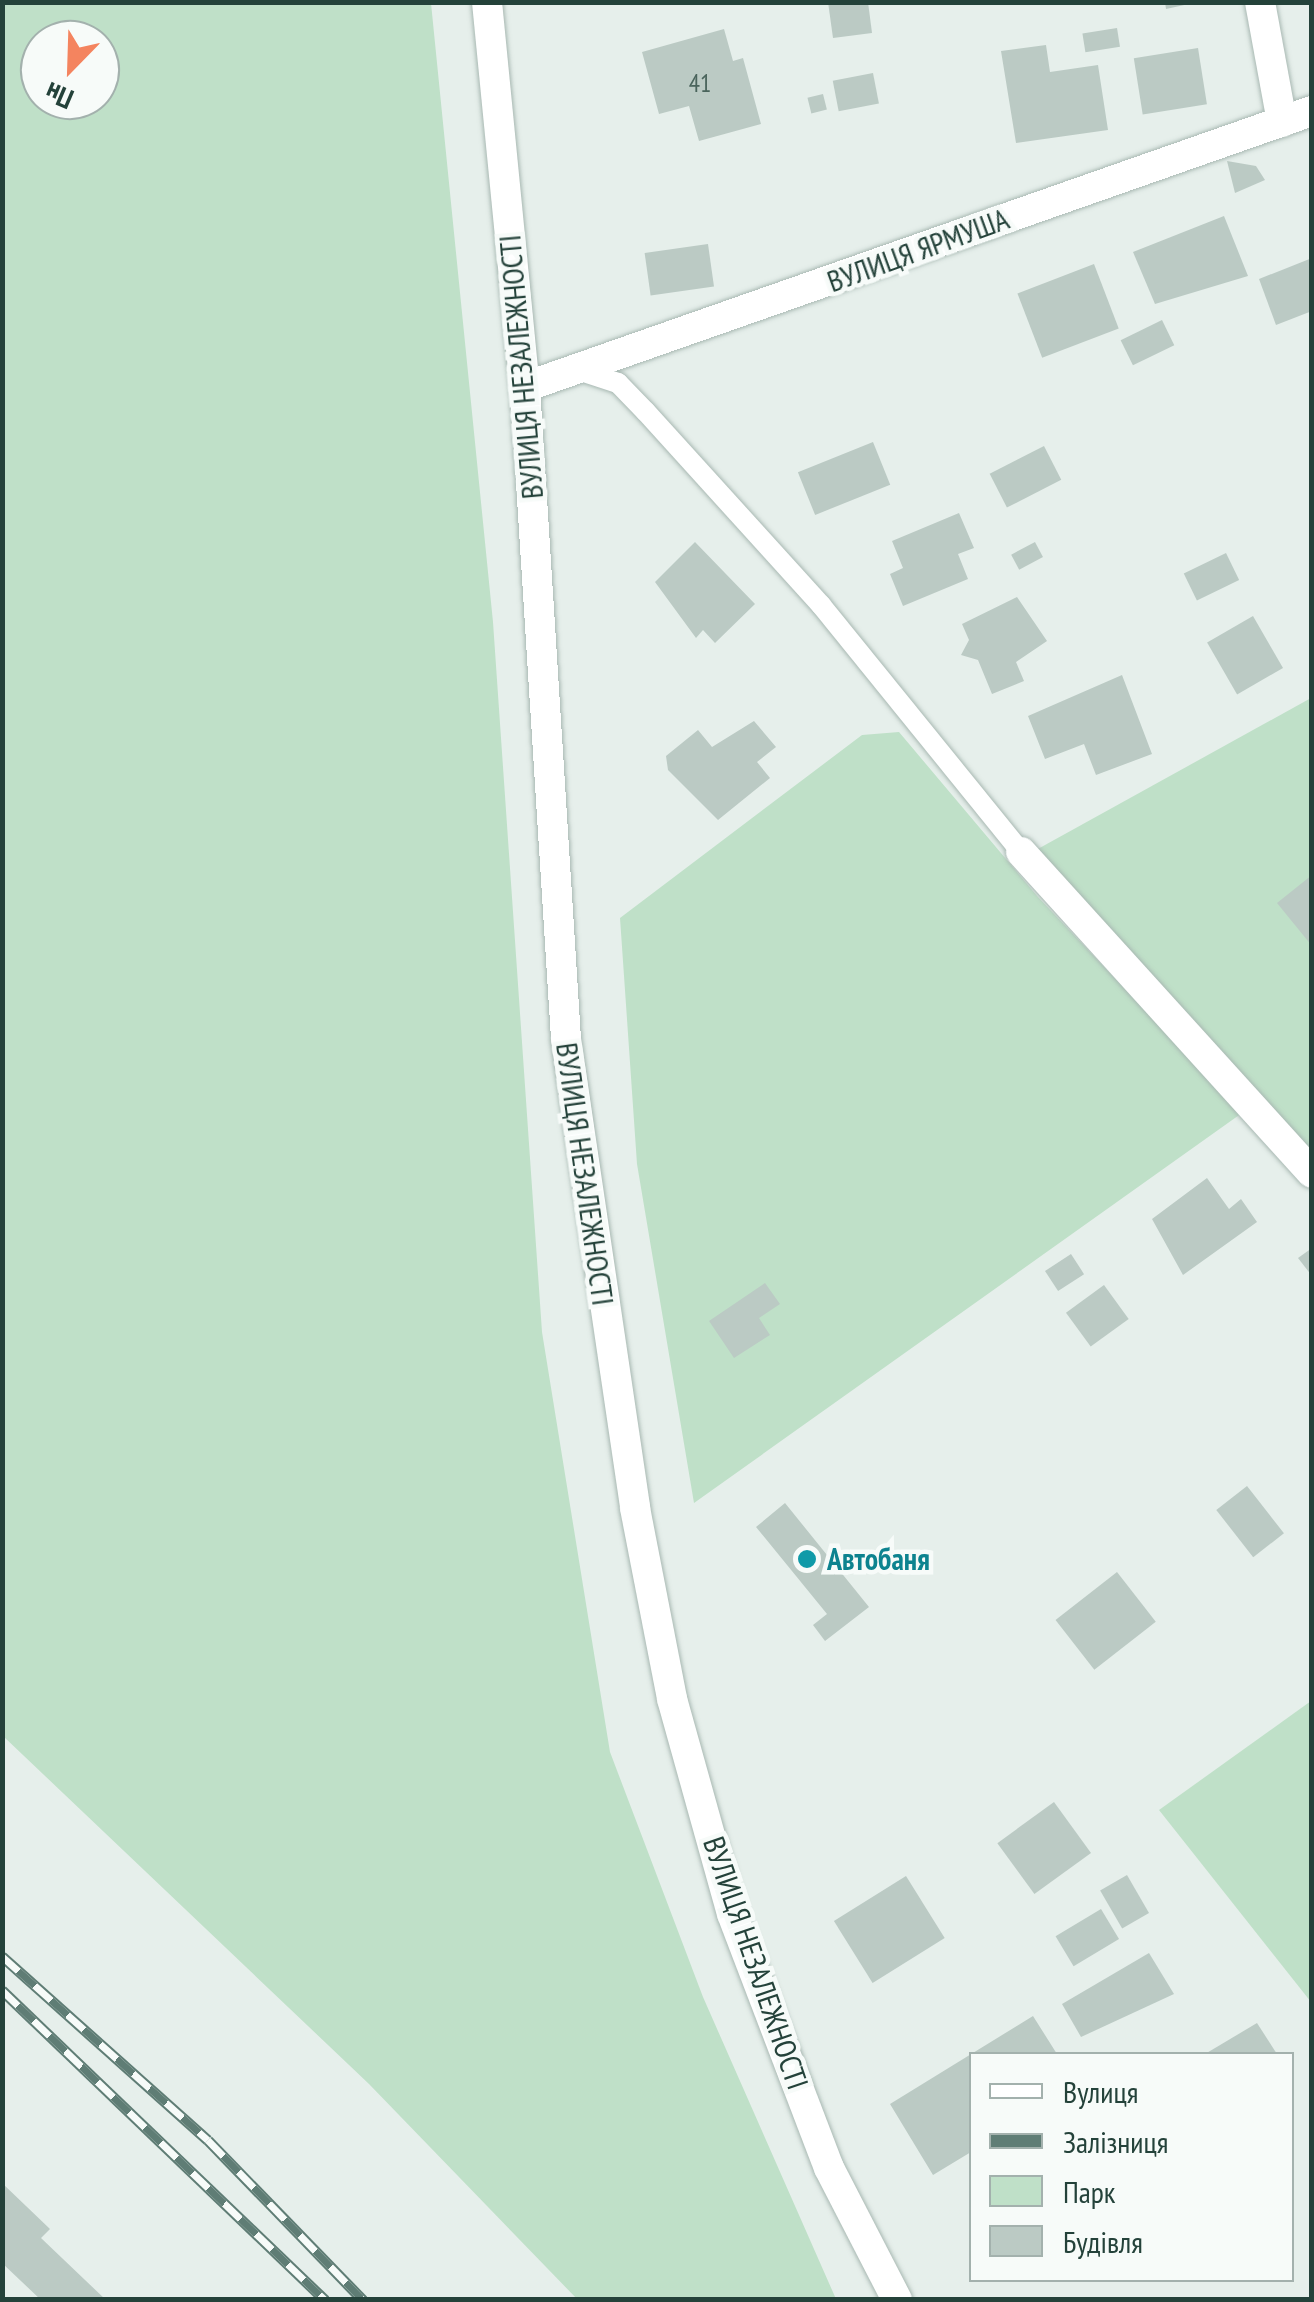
<!DOCTYPE html>
<html>
<head>
<meta charset="utf-8">
<style>
	body { margin:0 }
	#map { position:relative; width:1314px; height:2302px; overflow:hidden; background:#e6efeb; font-family:"PT Sans Narrow",sans-serif }
	div>[style] { position:absolute }
	.green>* { inset:0; background:#bfe0c8 }
	.building>* { inset:0; background:#bbcac4; transform-origin:0 0 }
	.roads { filter:drop-shadow(0 0 2px #a8b8b2) drop-shadow(0 0 2px #a8b8b2) }
	.lane>* { height:20px; margin:-10px; padding:0 10px; transform-origin:10px; border-radius:10px; background:#fff }
	.street>* { height:30px; margin:-15px; padding:0 15px; transform-origin:15px; border-radius:15px; background:#fff }
	.secondary>* { height:30px; margin:-15px; padding:0 15px; transform-origin:15px; border-radius:15px; background:#fff }
	.rail>* { height:11px; margin-top:-5.5px; transform-origin:0; background:repeating-linear-gradient(90deg,#f7fbf9 0 22px,#5f7d75 0 44px); box-sizing:border-box; border-block:2px solid #5f7d75 }
	.dots>* { width:28px; height:28px; translate:-50% -50%; box-sizing:border-box; border:5px solid #f7fbf9; border-radius:50% }
	span { translate:-50% -50%; white-space:nowrap; text-align:center; line-height:1.15; -webkit-text-stroke:9px #f7fbf9; paint-order:stroke }
	.number-label { font-size:25px; color:#4a645c }
	.number-label span { -webkit-text-stroke-width:0 }
	.street-label { font-size:30px; color:#24423a }
	.culture-label { font-size:30px; color:#0d838f; font-weight:700 }
	.left { translate:0 -50%; text-align:left }
	.frame { position:absolute; inset:0; border:5px solid #24423a; pointer-events:none }
	.legend { position:absolute; left:969px; top:2052px; width:325px; height:230px; box-sizing:border-box; background:#f7fbf9; border:2px solid #a3b1ad; margin:0; padding:12px 18px; list-style:none; font-size:30px; color:#24423a }
	.legend li { display:flex; align-items:center; gap:20px; height:50px }
	.legend b { width:50px; border:2px solid #a3b1ad }
	.north { position:absolute; left:20px; top:20px; width:100px; height:100px; box-sizing:border-box; background:#f7fbf9; border:2px solid #a3b1ad; border-radius:50%; rotate:203deg; font-size:28px; font-weight:700; line-height:40px; text-align:center; color:#24423a }
	.north::after { content:''; display:block; margin:auto; width:35px; height:45px; background:#f4845f; clip-path:polygon(50% 0,100% 100%,50% 72%,0 100%) }
</style>
</head>
<body>
<div id="map">
	<div class="green">
		<div style="clip-path:polygon(evenodd,2px 3px,431px 3px,493px 622px,542px 1332px,610px 1752px,703px 1997px,836px 2299px,577px 2299px,369px 2084px,3px 1736px,2px 3px,100px 40px,100px 100px,40px 100px,40px 40px,100px 40px)"></div>
		<div style="clip-path:polygon(1311px 698px,1311px 1170px,1036px 850px)"></div>
		<div style="clip-path:polygon(899px 732px,1038px 897px,1242px 1113px,694px 1503px,637px 1164px,620px 918px,862px 735px)"></div>
		<div style="clip-path:polygon(1311px 1701px,1311px 2002px,1159px 1810px)"></div>
	</div>
	<div class="building">
		<div style="clip-path:polygon(828px 2px,868px 2px,872px 33px,833px 38px)"></div>
		<div style="clip-path:polygon(1165px 2px,1189px 2px,1189px 4px,1166px 9px)"></div>
		<div style="left:1117px;top:28px;width:19px;height:35px;rotate:81deg"></div>
		<div style="clip-path:polygon(724px 29px,733px 61px,743px 58px,761px 124px,699px 141px,689px 106px,659px 114px,642px 52px)"></div>
		<div style="clip-path:polygon(1046px 45px,1050px 72px,1098px 65px,1108px 130px,1016px 143px,1001px 51px)"></div>
		<div style="left:1198px;top:48px;width:57px;height:65px;rotate:81deg"></div>
		<div style="left:873px;top:73px;width:31px;height:41px;rotate:79deg"></div>
		<div style="left:823px;top:94px;width:16px;height:16px;rotate:76deg"></div>
		<div style="clip-path:polygon(1227px 161px,1256px 166px,1265px 180px,1235px 193px)"></div>
		<div style="clip-path:polygon(1224px 216px,1248px 276px,1155px 304px,1133px 252px)"></div>
		<div style="left:708px;top:244px;width:43px;height:64px;rotate:82deg"></div>
		<div style="clip-path:polygon(1312px 258px,1312px 311px,1276px 325px,1259px 279px)"></div>
		<div style="left:1094px;top:264px;width:69px;height:82px;rotate:69deg"></div>
		<div style="left:1162px;top:320px;width:28px;height:46px;rotate:64deg"></div>
		<div style="left:873px;top:442px;width:46px;height:81px;rotate:68deg"></div>
		<div style="left:1044px;top:446px;width:38px;height:61px;rotate:63deg"></div>
		<div style="clip-path:polygon(959px 513px,974px 548px,958px 554px,968px 579px,903px 606px,890px 574px,903px 568px,892px 541px)"></div>
		<div style="clip-path:polygon(695px 542px,755px 604px,715px 643px,703px 630px,696px 638px,655px 582px)"></div>
		<div style="left:1035px;top:542px;width:17px;height:27px;rotate:62deg"></div>
		<div style="left:1226px;top:553px;width:30px;height:47px;rotate:64deg"></div>
		<div style="clip-path:polygon(1017px 597px,1047px 641px,1016px 662px,1024px 681px,992px 694px,978px 660px,961px 655px,969px 640px,962px 624px)"></div>
		<div style="left:1253px;top:616px;width:60px;height:53px;rotate:60deg"></div>
		<div style="clip-path:polygon(1122px 675px,1152px 754px,1096px 775px,1084px 744px,1045px 759px,1028px 716px)"></div>
		<div style="clip-path:polygon(754px 721px,776px 747px,757px 762px,770px 778px,718px 820px,668px 770px,666px 756px,698px 730px,712px 747px)"></div>
		<div style="clip-path:polygon(1312px 875px,1312px 946px,1277px 903px)"></div>
		<div style="clip-path:polygon(1207px 1178px,1229px 1209px,1241px 1199px,1257px 1222px,1183px 1275px,1152px 1219px)"></div>
		<div style="clip-path:polygon(1312px 1248px,1312px 1276px,1298px 1258px)"></div>
		<div style="left:1071px;top:1254px;width:24px;height:31px;rotate:57deg"></div>
		<div style="clip-path:polygon(765px 1283px,780px 1304px,759px 1318px,770px 1335px,734px 1358px,709px 1321px)"></div>
		<div style="left:1104px;top:1285px;width:42px;height:47px;rotate:54deg"></div>
		<div style="left:1247px;top:1486px;width:60px;height:39px;rotate:52deg"></div>
		<div style="clip-path:polygon(785px 1503px,869px 1607px,825px 1641px,813px 1625px,827px 1614px,756px 1527px)"></div>
		<div style="left:1117px;top:1572px;width:63px;height:78px;rotate:52deg"></div>
		<div style="left:1054px;top:1802px;width:63px;height:70px;rotate:54deg"></div>
		<div style="left:1127px;top:1875px;width:44px;height:31px;rotate:60deg"></div>
		<div style="left:906px;top:1876px;width:73px;height:85px;rotate:58deg"></div>
		<div style="left:1101px;top:1909px;width:35px;height:53px;rotate:59deg"></div>
		<div style="clip-path:polygon(1149px 1953px,1174px 1994px,1081px 2037px,1062px 2004px)"></div>
		<div style="clip-path:polygon(1033px 2016px,1057px 2054px,972px 2054px,971px 2152px,933px 2175px,890px 2104px)"></div>
		<div style="clip-path:polygon(1257px 2023px,1277px 2054px,1205px 2054px)"></div>
		<div style="clip-path:polygon(2px 2183px,50px 2229px,41px 2238px,106px 2300px,41px 2300px,2px 2263px)"></div>
	</div>
	<div class="roads">
		<div class="lane">
			<div style="left:584px;top:372px;width:36px;rotate:18deg"></div>
			<div style="left:618px;top:383px;width:40px;rotate:46deg"></div>
			<div style="left:646px;top:412px;width:261px;rotate:47.8deg"></div>
			<div style="left:821px;top:605px;width:318px;rotate:51deg"></div>
		</div>
		<div class="street">
			<div style="left:1260px;top:2px;width:122px;rotate:79.6deg"></div>
			<div style="left:525px;top:387px;width:834px;rotate:-19.33deg"></div>
			<div style="left:1021px;top:852px;width:433px;rotate:47.8deg"></div>
		</div>
		<div class="secondary">
			<div style="left:487px;top:2px;width:387px;rotate:84.4deg"></div>
			<div style="left:525px;top:387px;width:653px;rotate:86.4deg"></div>
			<div style="left:566px;top:1039px;width:474px;rotate:81.6deg"></div>
			<div style="left:635px;top:1508px;width:195px;rotate:79deg"></div>
			<div style="left:672px;top:1699px;width:223px;rotate:74.4deg"></div>
			<div style="left:732px;top:1914px;width:272px;rotate:69.1deg"></div>
			<div style="left:829px;top:2168px;width:148px;rotate:62.7deg"></div>
		</div>
	</div>
	<div class="rail">
		<div style="left:2px;top:1956px;width:276px;rotate:41.8deg"></div>
		<div style="left:208px;top:2140px;width:223px;rotate:45.9deg"></div>
		<div style="left:2px;top:1990px;width:448px;rotate:43.8deg"></div>
	</div>
	<div class="dots">
		<div style="left:807px;top:1559px;background:#0f9aa8"></div>
	</div>
	<div class="number-label">
		<span style="left:700px;top:83px">41</span>
	</div>
	<div class="street-label">
		<span style="left:918px;top:250px;rotate:-20deg">ВУЛИЦЯ ЯРМУША</span>
		<span style="left:521px;top:367px;rotate:-95deg">ВУЛИЦЯ НЕЗАЛЕЖНОСТІ</span>
		<span style="left:585px;top:1174px;rotate:82deg">ВУЛИЦЯ НЕЗАЛЕЖНОСТІ</span>
		<span style="left:756px;top:1963px;rotate:71deg">ВУЛИЦЯ НЕЗАЛЕЖНОСТІ</span>
	</div>
	<div class="culture-label">
		<span class="left" style="left:827px;top:1559px">Автобаня</span>
	</div>
	<div class="frame"></div>
	<ul class="legend">
	<li><b style="height:12px;background:#fff"></b>Вулиця</li>
	<li><b style="height:12px;background:#5f7d75"></b>Залізниця</li>
	<li><b style="height:28px;background:#bfe0c8"></b>Парк</li>
	<li><b style="height:28px;background:#bbcac4"></b>Будівля</li>
	</ul>
	<div class="north">Пн</div>
</div>
</body>
</html>
